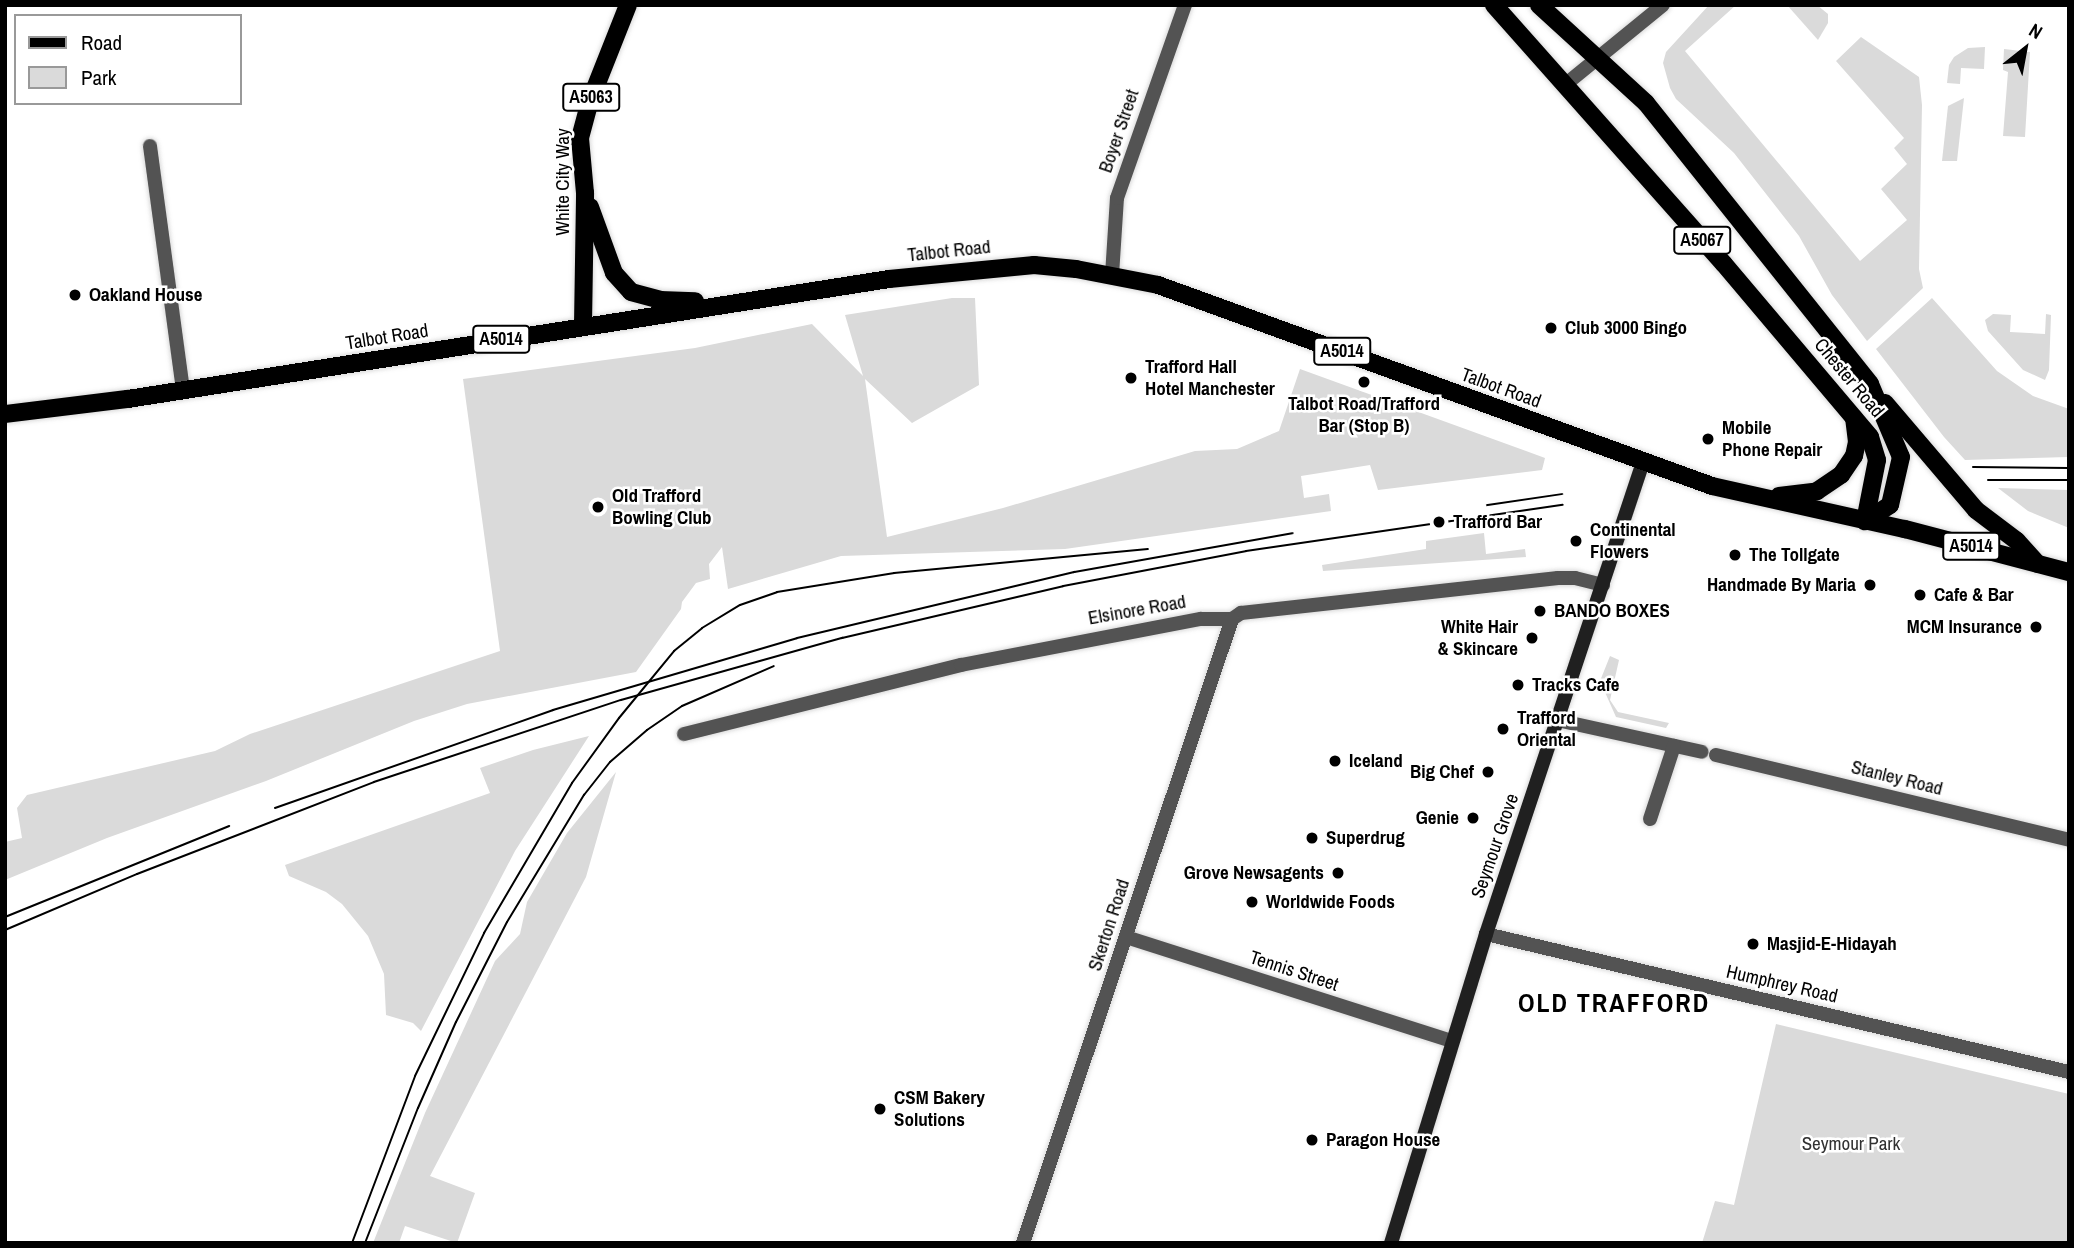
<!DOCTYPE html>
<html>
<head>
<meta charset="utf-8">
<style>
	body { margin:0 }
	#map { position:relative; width:2074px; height:1248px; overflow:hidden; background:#fff; font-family:"Archivo Narrow",sans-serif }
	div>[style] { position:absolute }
	.green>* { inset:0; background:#dadada }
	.roads { filter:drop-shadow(0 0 2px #dbdbdb) drop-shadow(0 0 2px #dbdbdb) }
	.street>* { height:14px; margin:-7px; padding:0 7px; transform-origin:7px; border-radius:7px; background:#535353 }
	.secondary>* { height:14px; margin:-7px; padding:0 7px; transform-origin:7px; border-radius:7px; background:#202020 }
	.primary>* { height:18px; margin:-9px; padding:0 9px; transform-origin:9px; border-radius:9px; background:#000 }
	.tram>* { height:2px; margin:-1px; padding:0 1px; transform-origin:1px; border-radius:1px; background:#000 }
	.dots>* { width:19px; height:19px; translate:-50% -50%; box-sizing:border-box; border:4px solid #fff; border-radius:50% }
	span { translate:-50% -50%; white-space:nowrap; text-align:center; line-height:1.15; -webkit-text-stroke:5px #fff; paint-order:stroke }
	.shield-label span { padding:2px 5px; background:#fff; border:2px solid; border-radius:5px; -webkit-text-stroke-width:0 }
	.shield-label { font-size:18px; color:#000; font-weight:700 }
	.street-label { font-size:19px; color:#000 }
	.poi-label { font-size:19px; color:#000; font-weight:700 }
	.left { translate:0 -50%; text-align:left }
	.right { translate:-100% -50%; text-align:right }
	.park-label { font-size:19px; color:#313131 }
	.district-label { font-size:26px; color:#000; font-weight:700; letter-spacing:2px }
	.frame { position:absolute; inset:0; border:7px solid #000; pointer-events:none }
	.legend { position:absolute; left:14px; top:14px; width:228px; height:91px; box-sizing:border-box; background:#fff; border:2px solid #999; margin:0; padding:9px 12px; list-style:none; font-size:21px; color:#000 }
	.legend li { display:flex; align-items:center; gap:14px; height:35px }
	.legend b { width:35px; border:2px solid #999 }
	.north { position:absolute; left:1990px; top:14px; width:70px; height:70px; -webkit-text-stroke:5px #fff; paint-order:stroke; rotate:31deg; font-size:19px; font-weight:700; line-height:28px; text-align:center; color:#000 }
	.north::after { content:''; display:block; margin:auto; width:24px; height:32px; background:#000; clip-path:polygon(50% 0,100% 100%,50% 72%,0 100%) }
</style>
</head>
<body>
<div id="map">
	<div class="green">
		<div style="clip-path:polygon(1709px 5px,1736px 5px,1685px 51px,1860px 261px,1907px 220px,1881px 189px,1907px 164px,1894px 148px,1904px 138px,1836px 61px,1861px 37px,1919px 77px,1922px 105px,1919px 269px,1923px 288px,1867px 341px,1832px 295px,1799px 236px,1734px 153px,1676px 99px,1670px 88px,1663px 63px,1666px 52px)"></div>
		<div style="clip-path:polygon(1787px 5px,1817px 5px,1828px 14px,1828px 23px,1818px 40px)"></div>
		<div style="clip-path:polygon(1985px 47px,1984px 69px,1961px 68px,1960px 84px,1947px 83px,1949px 65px,1954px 57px,1968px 48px)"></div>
		<div style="clip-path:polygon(2004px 49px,2030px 52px,2025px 137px,2003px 136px,2008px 72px,2003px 70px)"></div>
		<div style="clip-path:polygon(1964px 98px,1957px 161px,1942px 161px,1948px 106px)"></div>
		<div style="clip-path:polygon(952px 298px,975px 298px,979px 385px,912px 423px,865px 379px,887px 537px,1003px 508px,1195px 451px,1237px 449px,1279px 431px,1300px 369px,1545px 458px,1542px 470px,1378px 490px,1370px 465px,1301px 476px,1304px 498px,1329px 494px,1331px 511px,1065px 549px,841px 556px,728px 589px,722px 547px,709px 564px,710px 579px,696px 583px,682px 602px,681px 609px,636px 672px,467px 704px,414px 721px,266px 781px,107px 838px,5px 880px,5px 842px,22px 838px,17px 808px,27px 795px,215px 751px,250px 734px,500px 651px,463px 379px,695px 348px,812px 324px,863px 376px,845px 315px)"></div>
		<div style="clip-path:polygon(1932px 298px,1997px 371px,2033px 396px,2069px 409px,2069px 457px,1965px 460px,1944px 437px,1876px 349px)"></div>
		<div style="clip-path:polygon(1993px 314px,2011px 315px,2010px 332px,2045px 334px,2046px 314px,2051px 315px,2049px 370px,2045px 380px,2023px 370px,1988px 331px,1985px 320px)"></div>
		<div style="clip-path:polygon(1998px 488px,2069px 490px,2069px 528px,2028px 511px)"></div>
		<div style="clip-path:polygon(1484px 533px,1486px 554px,1525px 549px,1526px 557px,1323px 571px,1322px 565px,1426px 549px,1426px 541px)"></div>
		<div style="clip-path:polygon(1610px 656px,1619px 660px,1610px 700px,1618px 712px,1669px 723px,1666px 728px,1616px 717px,1600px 681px)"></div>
		<div style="clip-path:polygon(589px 736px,515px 851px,421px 1031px,413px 1023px,386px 1015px,384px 974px,368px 936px,342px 904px,326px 892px,289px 876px,285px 865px,490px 793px,480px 768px,533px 750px)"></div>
		<div style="clip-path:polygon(616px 772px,586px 877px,430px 1176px,475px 1193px,457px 1243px,405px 1226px,399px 1243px,373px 1243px,425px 1113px,495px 961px,520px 934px,527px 902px,567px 833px)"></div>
		<div style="clip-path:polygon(1776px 1024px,2069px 1094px,2069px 1243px,1702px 1243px,1715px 1201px,1734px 1205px)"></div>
	</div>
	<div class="roads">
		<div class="street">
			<div style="left:1566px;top:84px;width:125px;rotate:-39.2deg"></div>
			<div style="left:150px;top:146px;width:246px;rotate:82.3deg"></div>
			<div style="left:1112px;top:275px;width:77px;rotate:-86.3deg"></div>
			<div style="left:1117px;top:198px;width:205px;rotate:-70.6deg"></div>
			<div style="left:1557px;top:720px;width:148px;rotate:12.4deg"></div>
			<div style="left:684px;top:734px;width:285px;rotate:-14deg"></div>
			<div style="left:961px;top:665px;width:244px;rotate:-10.9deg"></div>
			<div style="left:1201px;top:619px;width:31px"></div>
			<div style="left:1232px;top:619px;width:11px;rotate:-34deg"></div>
			<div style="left:1241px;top:613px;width:319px;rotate:-6.3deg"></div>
			<div style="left:1558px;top:578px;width:17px"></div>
			<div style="left:1575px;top:578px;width:29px;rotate:14deg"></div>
			<div style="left:1716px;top:755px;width:363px;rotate:13.5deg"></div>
			<div style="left:1650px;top:819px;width:77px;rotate:-71.8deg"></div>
			<div style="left:1486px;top:934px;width:599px;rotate:13.32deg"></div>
			<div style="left:1126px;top:937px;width:341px;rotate:17.7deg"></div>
			<div style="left:1023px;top:1243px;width:658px;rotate:-71.48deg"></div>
		</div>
		<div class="secondary">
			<div style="left:1391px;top:1243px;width:323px;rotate:-72.9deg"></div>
			<div style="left:1486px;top:934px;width:496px;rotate:-71.6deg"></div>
		</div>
		<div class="primary">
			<div style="left:1494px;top:5px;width:346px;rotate:48.4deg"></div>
			<div style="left:1724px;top:264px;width:226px;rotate:49.8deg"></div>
			<div style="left:1870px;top:437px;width:24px;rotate:73deg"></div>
			<div style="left:1877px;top:460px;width:62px;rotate:101.1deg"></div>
			<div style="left:1539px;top:5px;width:145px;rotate:42.5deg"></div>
			<div style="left:1646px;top:103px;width:359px;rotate:51.4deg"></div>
			<div style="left:1870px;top:384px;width:79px;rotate:67deg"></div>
			<div style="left:1901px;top:457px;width:49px;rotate:102.9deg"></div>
			<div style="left:1890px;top:505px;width:30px;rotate:147deg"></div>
			<div style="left:590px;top:207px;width:70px;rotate:70deg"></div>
			<div style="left:614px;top:273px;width:25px;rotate:48deg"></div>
			<div style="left:631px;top:292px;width:30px;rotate:15deg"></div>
			<div style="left:660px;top:300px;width:35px;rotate:2deg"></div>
			<div style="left:583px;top:325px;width:132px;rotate:-89.1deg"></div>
			<div style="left:585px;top:193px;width:55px;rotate:-95.2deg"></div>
			<div style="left:580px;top:138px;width:38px;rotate:-75deg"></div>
			<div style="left:590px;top:101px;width:103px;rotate:-68.4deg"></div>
			<div style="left:1885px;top:403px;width:140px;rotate:49.6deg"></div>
			<div style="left:1976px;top:510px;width:51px;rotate:37.1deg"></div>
			<div style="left:2017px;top:541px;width:31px;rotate:48deg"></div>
			<div style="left:5px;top:414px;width:124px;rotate:-7deg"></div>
			<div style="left:128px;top:399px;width:770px;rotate:-8.96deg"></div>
			<div style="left:889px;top:279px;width:146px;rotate:-5.5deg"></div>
			<div style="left:1034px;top:265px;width:42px;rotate:5.4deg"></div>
			<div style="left:1076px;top:269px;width:84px;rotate:11deg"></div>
			<div style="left:1158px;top:285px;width:589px;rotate:19.94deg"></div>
			<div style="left:1712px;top:486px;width:198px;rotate:12.6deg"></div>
			<div style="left:1905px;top:529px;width:170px;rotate:14.7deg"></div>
			<div style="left:1779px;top:496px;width:38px;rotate:-7deg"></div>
			<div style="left:1817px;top:491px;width:29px;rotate:-34deg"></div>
			<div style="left:1841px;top:475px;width:23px;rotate:-56deg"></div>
			<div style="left:1854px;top:456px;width:14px;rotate:-78deg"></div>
			<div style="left:1857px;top:442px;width:24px;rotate:-97deg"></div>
		</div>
	</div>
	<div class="tram">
		<div style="left:1973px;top:467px;width:96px;rotate:0.6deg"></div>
		<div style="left:1988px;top:480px;width:81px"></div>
		<div style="left:1487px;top:505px;width:76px;rotate:-8.3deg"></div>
		<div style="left:275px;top:808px;width:295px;rotate:-19.4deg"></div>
		<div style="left:553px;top:710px;width:254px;rotate:-16.4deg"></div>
		<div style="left:797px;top:638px;width:285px;rotate:-13.4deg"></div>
		<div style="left:1074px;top:572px;width:222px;rotate:-10.1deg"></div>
		<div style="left:5px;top:917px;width:242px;rotate:-22.1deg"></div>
		<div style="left:5px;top:930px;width:143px;rotate:-23deg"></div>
		<div style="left:137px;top:874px;width:254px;rotate:-21.2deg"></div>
		<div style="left:374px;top:782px;width:260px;rotate:-18.4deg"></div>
		<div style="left:621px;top:700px;width:230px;rotate:-15.7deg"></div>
		<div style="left:842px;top:638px;width:227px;rotate:-13.2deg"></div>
		<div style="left:1063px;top:586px;width:186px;rotate:-10.8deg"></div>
		<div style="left:1246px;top:551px;width:320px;rotate:-8.3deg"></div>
		<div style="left:352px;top:1243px;width:178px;rotate:-69.3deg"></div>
		<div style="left:415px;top:1076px;width:159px;rotate:-64.2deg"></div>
		<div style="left:484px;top:933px;width:174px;rotate:-59.6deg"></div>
		<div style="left:572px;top:783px;width:80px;rotate:-54.1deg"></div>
		<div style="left:619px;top:718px;width:87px;rotate:-50.6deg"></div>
		<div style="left:674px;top:651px;width:36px;rotate:-39deg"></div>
		<div style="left:702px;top:628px;width:44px;rotate:-31.2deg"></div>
		<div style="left:740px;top:605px;width:39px;rotate:-19deg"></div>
		<div style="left:777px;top:592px;width:119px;rotate:-9.2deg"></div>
		<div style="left:894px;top:573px;width:255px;rotate:-5.4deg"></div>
		<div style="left:365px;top:1243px;width:145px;rotate:-68.6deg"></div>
		<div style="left:418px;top:1108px;width:94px;rotate:-66.2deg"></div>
		<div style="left:456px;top:1022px;width:112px;rotate:-63deg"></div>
		<div style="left:507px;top:922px;width:149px;rotate:-58.8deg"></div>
		<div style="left:584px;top:795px;width:42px;rotate:-51.8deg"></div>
		<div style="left:610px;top:762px;width:49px;rotate:-40.9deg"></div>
		<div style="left:647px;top:730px;width:42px;rotate:-34.4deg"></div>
		<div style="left:682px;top:706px;width:100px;rotate:-23.5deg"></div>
	</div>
	<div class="dots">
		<div style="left:75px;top:295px;background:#000"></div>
		<div style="left:1551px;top:328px;background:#000"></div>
		<div style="left:1131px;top:378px;background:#000"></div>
		<div style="left:1364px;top:382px;background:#000"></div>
		<div style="left:1708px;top:439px;background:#000"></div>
		<div style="left:598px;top:507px;background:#000"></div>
		<div style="left:1439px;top:522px;background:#000"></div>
		<div style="left:1576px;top:541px;background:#000"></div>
		<div style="left:1735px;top:555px;background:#000"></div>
		<div style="left:1870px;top:585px;background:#000"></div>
		<div style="left:1920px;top:595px;background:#000"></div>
		<div style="left:1540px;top:611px;background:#000"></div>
		<div style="left:2036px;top:627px;background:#000"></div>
		<div style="left:1532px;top:638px;background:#000"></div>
		<div style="left:1518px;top:685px;background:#000"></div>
		<div style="left:1503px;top:729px;background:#000"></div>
		<div style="left:1335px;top:761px;background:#000"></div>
		<div style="left:1488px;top:772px;background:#000"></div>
		<div style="left:1473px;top:818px;background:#000"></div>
		<div style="left:1312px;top:838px;background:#000"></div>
		<div style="left:1338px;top:873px;background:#000"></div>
		<div style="left:1252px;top:902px;background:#000"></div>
		<div style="left:1753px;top:944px;background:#000"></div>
		<div style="left:880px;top:1109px;background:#000"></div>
		<div style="left:1312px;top:1140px;background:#000"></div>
	</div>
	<div class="shield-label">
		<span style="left:591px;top:97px">A5063</span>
		<span style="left:1702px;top:240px">A5067</span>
		<span style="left:501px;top:339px">A5014</span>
		<span style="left:1342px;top:351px">A5014</span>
		<span style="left:1971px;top:546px">A5014</span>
	</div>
	<div class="street-label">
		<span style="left:1119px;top:131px;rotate:-71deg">Boyer Street</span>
		<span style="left:563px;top:182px;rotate:-90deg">White City Way</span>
		<span style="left:949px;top:251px;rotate:-6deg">Talbot Road</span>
		<span style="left:387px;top:337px;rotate:-9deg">Talbot Road</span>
		<span style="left:1849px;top:378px;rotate:50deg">Chester Road</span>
		<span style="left:1501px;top:388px;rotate:20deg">Talbot Road</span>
		<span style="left:1137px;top:610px;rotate:-10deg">Elsinore Road</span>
		<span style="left:1897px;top:778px;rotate:14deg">Stanley Road</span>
		<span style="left:1495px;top:846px;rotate:-71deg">Seymour Grove</span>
		<span style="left:1109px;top:925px;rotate:-72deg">Skerton Road</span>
		<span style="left:1294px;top:971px;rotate:18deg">Tennis Street</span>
		<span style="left:1782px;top:984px;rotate:13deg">Humphrey Road</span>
	</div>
	<div class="poi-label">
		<span class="left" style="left:89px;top:295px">Oakland House</span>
		<span class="left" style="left:1565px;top:328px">Club 3000 Bingo</span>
		<span class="left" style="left:1145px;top:378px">Trafford Hall<br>Hotel Manchester</span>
		<span style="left:1364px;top:415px">Talbot Road/Trafford<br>Bar (Stop B)</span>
		<span class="left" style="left:1722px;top:439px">Mobile<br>Phone Repair</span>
		<span class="left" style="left:612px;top:507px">Old Trafford<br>Bowling Club</span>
		<span class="left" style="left:1453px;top:522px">Trafford Bar</span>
		<span class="left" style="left:1590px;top:541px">Continental<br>Flowers</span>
		<span class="left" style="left:1749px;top:555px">The Tollgate</span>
		<span class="right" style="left:1856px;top:585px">Handmade By Maria</span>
		<span class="left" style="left:1934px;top:595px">Cafe &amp; Bar</span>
		<span class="left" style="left:1554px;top:611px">BANDO BOXES</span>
		<span class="right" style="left:1518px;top:638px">White Hair<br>&amp; Skincare</span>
		<span class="right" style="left:2022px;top:627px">MCM Insurance</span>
		<span class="left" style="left:1532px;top:685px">Tracks Cafe</span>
		<span class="left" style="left:1517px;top:729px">Trafford<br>Oriental</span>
		<span class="left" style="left:1349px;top:761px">Iceland</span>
		<span class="right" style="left:1474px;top:772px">Big Chef</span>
		<span class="right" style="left:1459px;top:818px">Genie</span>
		<span class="left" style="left:1326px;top:838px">Superdrug</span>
		<span class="right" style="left:1324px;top:873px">Grove Newsagents</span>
		<span class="left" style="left:1266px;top:902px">Worldwide Foods</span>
		<span class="left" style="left:1767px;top:944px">Masjid-E-Hidayah</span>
		<span class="left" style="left:894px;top:1109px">CSM Bakery<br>Solutions</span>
		<span class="left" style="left:1326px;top:1140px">Paragon House</span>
	</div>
	<div class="park-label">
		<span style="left:1851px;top:1144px">Seymour Park</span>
	</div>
	<div class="district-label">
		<span style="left:1614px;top:1003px">OLD TRAFFORD</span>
	</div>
	<div class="frame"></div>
	<ul class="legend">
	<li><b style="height:9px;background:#000"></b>Road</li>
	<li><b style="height:19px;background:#dadada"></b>Park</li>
	</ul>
	<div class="north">N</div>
</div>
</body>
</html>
